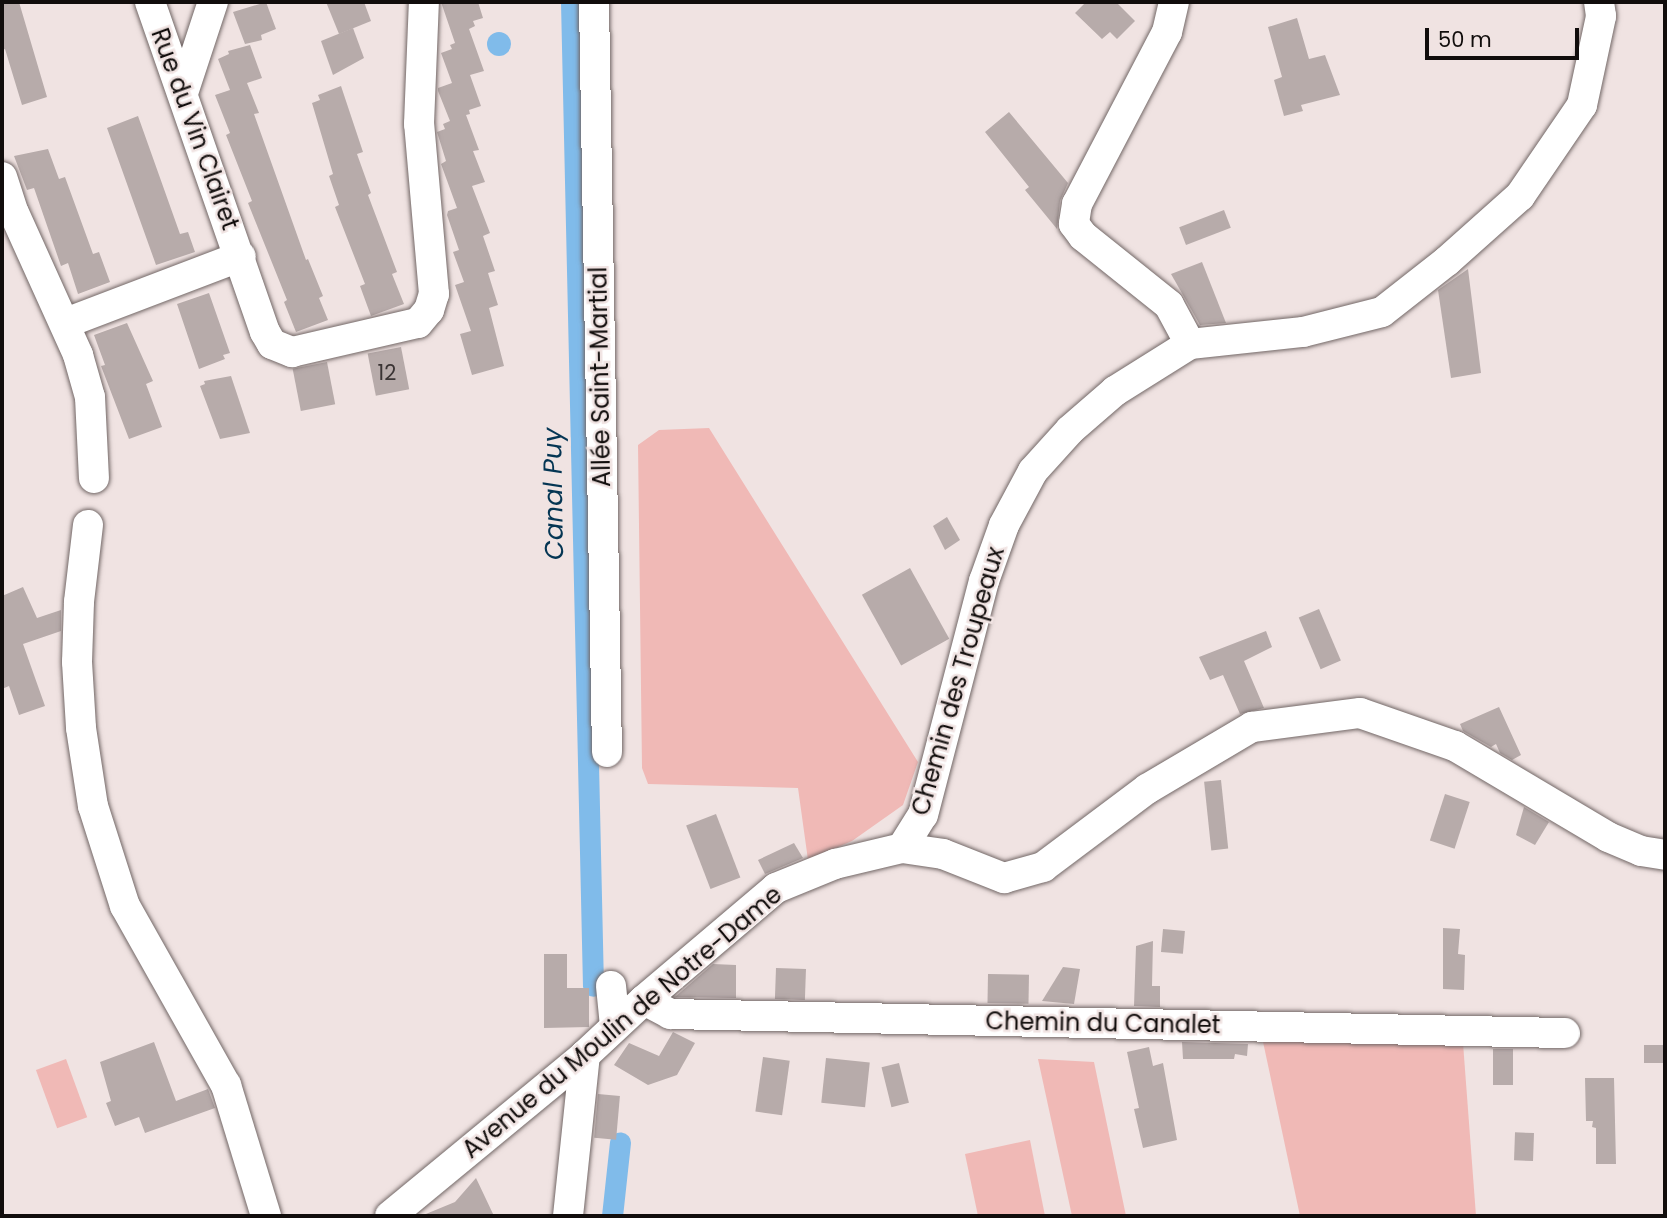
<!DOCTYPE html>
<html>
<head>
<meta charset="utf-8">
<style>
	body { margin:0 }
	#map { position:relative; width:1667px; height:1218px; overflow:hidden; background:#f0e3e2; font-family:Poppins,sans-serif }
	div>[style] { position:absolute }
	.green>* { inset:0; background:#f0b9b6; transform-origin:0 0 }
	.water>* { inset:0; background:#80bbea }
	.round { border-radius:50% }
	.canal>* { height:21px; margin:-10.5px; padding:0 10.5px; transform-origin:10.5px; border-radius:10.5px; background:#80bbea }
	.building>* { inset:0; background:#b7abaa; transform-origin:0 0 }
	.roads { filter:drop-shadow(0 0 2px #726766) drop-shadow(0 0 2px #726766) }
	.minor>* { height:30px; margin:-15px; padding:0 15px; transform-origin:15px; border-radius:15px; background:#fff }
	span { translate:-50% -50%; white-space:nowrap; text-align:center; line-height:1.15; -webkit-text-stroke:5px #f0e3e2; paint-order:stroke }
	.number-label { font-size:21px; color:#3a3434 }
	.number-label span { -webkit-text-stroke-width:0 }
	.street-label { font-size:24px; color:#110d0c }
	.water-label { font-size:26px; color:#043553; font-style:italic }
	.frame { position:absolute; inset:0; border:4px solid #110d0c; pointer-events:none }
	.scale { position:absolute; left:1425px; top:28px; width:154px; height:32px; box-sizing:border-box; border:4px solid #110d0c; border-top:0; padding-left:9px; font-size:21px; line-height:24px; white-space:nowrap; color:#110d0c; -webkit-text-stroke:5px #f0e3e2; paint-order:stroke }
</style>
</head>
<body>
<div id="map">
	<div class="green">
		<div style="clip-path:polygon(709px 428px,918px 762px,903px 805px,852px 841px,808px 860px,798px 788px,648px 784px,642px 768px,638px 445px,659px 430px)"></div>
		<div style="clip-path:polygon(1262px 1037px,1463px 1043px,1476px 1216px,1300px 1216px)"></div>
		<div style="left:66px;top:1059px;width:62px;height:32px;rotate:70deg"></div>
		<div style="clip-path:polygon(1038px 1059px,1094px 1062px,1126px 1216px,1072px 1216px)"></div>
		<div style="clip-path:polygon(1030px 1140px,1045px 1216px,978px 1216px,965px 1154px)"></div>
	</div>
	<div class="water">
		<div class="round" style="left:487px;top:32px;width:24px;height:24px"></div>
	</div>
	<div class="canal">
		<div style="left:571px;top:2px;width:984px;rotate:88.72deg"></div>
		<div style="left:612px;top:1216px;width:74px;rotate:-83.8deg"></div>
	</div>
	<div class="building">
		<div style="clip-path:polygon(2px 2px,19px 2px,47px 97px,22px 105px,5px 49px,2px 50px)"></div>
		<div style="clip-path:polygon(266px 2px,276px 29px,261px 35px,262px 40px,245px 44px,233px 12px)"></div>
		<div style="clip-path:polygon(326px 2px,364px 2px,371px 21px,339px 34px)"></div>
		<div style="clip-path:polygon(441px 2px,478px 2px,483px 18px,473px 21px,475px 26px,469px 29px,484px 71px,470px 75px,481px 106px,469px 110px,470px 114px,466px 115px,479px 150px,473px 151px,485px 182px,472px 186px,490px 233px,483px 236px,495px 271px,488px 273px,498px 305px,489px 308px,504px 366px,472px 375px,460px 334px,471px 331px,455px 285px,464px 282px,453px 252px,459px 250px,447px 215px,448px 211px,457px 208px,441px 164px,446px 161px,437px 132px,445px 129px,443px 124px,450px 121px,438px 91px,438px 88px,452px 83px,441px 53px,452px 49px,450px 45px,455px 43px)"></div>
		<div style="clip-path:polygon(1086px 2px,1116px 2px,1135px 21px,1117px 39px,1110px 32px,1102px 39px,1075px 13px)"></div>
		<div style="clip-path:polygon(1297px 18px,1309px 59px,1325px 55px,1340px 95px,1301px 105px,1303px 111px,1284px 116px,1274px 80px,1282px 77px,1268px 27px)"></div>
		<div style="clip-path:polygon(353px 28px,364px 58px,333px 75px,321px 41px)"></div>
		<div style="clip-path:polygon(250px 45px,262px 78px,247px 83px,259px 113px,254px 114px,306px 260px,308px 259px,323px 296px,319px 298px,328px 320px,296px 332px,284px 302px,287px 300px,248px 203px,252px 201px,226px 135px,230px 133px,215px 95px,230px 90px,218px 59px,229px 54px,228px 51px)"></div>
		<div style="clip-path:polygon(341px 86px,363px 152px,357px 154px,371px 193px,368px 195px,397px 272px,392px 274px,404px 304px,371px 316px,360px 286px,365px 284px,335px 207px,339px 205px,329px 176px,333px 174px,312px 103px,320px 100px,318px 95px)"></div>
		<div style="clip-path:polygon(1009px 112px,1068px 183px,1060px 201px,1057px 229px,1025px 190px,1029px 187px,985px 132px)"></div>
		<div style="clip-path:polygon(138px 116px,180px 234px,188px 232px,195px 252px,156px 265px,107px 128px)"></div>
		<div style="clip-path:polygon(48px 149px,59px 179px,65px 177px,93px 254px,99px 252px,110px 282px,78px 294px,68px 263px,61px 266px,34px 188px,27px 190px,14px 156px)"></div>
		<div style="left:1224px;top:210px;width:19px;height:48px;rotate:69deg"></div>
		<div style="clip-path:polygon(1202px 262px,1226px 323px,1200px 325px,1171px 274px)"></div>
		<div style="clip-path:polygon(1468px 269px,1481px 373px,1451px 378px,1438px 290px)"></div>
		<div style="clip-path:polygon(209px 293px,230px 353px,223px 355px,225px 359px,199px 369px,177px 304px)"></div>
		<div style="clip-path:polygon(127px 323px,153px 381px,146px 384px,162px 427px,129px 439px,101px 366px,105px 365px,94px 335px)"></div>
		<div style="left:401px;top:347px;width:43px;height:34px;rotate:79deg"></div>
		<div style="left:327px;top:362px;width:43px;height:35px;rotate:79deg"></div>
		<div style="clip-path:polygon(231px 376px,250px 433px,220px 439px,200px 386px,205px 384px,204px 381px)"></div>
		<div style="clip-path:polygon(947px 517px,960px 540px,945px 550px,933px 526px)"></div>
		<div style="left:910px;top:568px;width:81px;height:55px;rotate:61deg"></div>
		<div style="clip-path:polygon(23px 587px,37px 618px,61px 610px,61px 631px,23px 644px,45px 706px,19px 715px,9px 686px,2px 689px,2px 596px)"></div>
		<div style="left:1319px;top:609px;width:56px;height:22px;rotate:67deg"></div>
		<div style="clip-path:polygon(1266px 631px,1272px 647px,1244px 661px,1264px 708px,1240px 714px,1223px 675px,1210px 680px,1199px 657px)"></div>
		<div style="clip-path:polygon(1499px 707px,1521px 755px,1512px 760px,1500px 753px,1496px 744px,1491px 747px,1463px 731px,1460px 724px)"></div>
		<div style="left:1221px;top:780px;width:69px;height:17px;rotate:84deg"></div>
		<div style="left:1445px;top:794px;width:26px;height:49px;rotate:18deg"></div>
		<div style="clip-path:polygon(1524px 807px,1549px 822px,1535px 845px,1516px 835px)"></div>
		<div style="left:716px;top:814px;width:68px;height:32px;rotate:69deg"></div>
		<div style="clip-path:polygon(794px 843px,803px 858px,765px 874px,758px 860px)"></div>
		<div style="clip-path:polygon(1443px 928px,1460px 929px,1458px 954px,1465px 955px,1464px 990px,1443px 989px)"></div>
		<div style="left:1163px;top:929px;width:22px;height:23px;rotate:5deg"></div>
		<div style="clip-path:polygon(1153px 941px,1152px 986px,1160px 986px,1160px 1007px,1134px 1006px,1136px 946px)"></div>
		<div style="clip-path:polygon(544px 954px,567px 954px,567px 988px,589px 988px,589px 1027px,544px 1028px)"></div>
		<div style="clip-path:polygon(713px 964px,736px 965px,736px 998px,675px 997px)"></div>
		<div style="clip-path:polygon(1063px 967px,1080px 969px,1074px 1004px,1042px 1001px)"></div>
		<div style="left:776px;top:968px;width:30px;height:31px;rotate:2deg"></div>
		<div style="left:988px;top:974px;width:41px;height:29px;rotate:1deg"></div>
		<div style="clip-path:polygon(673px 1032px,695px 1043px,677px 1075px,648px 1085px,614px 1065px,629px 1043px,659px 1056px)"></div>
		<div style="clip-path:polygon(154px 1042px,176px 1101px,208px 1089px,215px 1108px,145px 1133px,139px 1117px,115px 1126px,106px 1103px,111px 1101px,100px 1062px)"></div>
		<div style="clip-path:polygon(1182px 1042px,1248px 1044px,1247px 1056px,1235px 1054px,1234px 1059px,1183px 1059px)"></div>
		<div style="left:1665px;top:1045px;width:18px;height:21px;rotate:90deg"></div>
		<div style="clip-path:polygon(1149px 1047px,1153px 1066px,1163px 1063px,1177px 1140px,1143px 1148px,1134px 1109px,1139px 1108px,1127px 1052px)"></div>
		<div style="left:1493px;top:1049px;width:20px;height:36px"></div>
		<div style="left:763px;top:1057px;width:27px;height:55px;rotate:8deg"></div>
		<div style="left:826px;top:1058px;width:44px;height:45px;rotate:6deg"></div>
		<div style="left:899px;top:1063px;width:41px;height:18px;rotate:76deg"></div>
		<div style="clip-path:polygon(1585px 1078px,1614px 1078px,1616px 1164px,1596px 1164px,1596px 1128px,1592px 1127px,1593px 1121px,1586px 1121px)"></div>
		<div style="left:598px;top:1094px;width:22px;height:44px;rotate:5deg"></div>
		<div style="left:1534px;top:1133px;width:28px;height:19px;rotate:92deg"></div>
		<div style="clip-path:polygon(476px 1178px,494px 1216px,421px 1216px,455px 1202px)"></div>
	</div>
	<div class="roads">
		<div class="minor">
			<div style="left:150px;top:2px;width:349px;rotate:70.8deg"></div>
			<div style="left:265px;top:332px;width:14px;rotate:60deg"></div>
			<div style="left:272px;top:344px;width:22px;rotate:22deg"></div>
			<div style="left:292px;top:352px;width:129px;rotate:-13deg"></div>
			<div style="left:418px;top:323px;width:17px;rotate:-50deg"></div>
			<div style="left:429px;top:310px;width:17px;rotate:-73deg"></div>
			<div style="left:434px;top:294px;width:171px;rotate:-95deg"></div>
			<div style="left:419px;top:124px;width:122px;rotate:-87.7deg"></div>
			<div style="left:594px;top:2px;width:750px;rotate:89.01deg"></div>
			<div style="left:1174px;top:2px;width:31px;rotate:103deg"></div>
			<div style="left:1167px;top:32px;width:194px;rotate:117.6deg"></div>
			<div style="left:1077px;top:204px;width:20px;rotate:99deg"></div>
			<div style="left:1074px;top:224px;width:15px;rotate:53deg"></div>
			<div style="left:1083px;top:236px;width:110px;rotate:38.7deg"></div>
			<div style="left:1169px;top:305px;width:44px;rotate:61.7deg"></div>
			<div style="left:183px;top:93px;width:96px;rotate:-71.8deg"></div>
			<div style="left:2px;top:177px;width:38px;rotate:72deg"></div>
			<div style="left:14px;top:213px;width:156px;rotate:65.7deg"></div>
			<div style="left:78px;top:355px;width:44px;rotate:74.1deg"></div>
			<div style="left:90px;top:397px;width:81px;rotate:87.2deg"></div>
			<div style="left:66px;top:323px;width:187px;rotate:-20.9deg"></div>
			<div style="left:88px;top:525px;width:78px;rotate:96.7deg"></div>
			<div style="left:79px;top:602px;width:60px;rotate:91.9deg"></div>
			<div style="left:77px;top:662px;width:66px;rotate:86.5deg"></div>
			<div style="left:81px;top:728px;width:79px;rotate:81.3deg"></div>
			<div style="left:93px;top:806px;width:105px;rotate:72.3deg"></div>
			<div style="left:125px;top:906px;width:206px;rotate:60.6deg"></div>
			<div style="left:226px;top:1085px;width:137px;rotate:73deg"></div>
			<div style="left:902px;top:848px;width:39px;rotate:-58deg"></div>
			<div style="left:923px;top:815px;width:242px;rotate:-75.4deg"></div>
			<div style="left:984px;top:581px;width:59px;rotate:-70.3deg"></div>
			<div style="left:1004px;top:525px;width:61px;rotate:-61.8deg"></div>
			<div style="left:1033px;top:471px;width:55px;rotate:-47.9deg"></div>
			<div style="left:1070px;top:430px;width:60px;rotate:-40.9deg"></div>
			<div style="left:1115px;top:391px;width:89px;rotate:-32.1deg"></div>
			<div style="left:1190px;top:344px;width:114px;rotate:-6.1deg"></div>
			<div style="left:1303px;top:332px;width:81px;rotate:-14.2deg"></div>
			<div style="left:1382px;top:312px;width:83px;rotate:-38.1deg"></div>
			<div style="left:1447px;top:261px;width:98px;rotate:-41.7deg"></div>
			<div style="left:1520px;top:196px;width:110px;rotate:-55.7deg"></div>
			<div style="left:1582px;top:105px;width:91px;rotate:-77.9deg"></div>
			<div style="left:1601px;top:16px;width:14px;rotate:-98deg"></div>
			<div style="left:611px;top:986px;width:40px;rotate:84.3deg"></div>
			<div style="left:644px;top:1000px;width:30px;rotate:28deg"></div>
			<div style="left:670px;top:1014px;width:895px;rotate:1.22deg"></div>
			<div style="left:390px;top:1216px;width:253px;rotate:-39.5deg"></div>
			<div style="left:585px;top:1055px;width:81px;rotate:-43deg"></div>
			<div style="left:644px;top:1000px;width:173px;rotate:-40.3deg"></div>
			<div style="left:776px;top:888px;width:64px;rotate:-22.1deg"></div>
			<div style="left:835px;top:864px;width:69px;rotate:-13.4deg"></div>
			<div style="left:902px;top:848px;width:41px;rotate:8.3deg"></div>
			<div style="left:943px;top:854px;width:66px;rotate:21.5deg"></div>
			<div style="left:1004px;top:878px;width:41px;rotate:-15.8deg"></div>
			<div style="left:1043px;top:867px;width:130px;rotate:-36.9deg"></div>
			<div style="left:1147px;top:789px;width:122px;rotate:-30.6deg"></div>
			<div style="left:1252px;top:727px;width:109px;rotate:-7.4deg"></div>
			<div style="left:1360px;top:713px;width:101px;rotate:19.2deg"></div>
			<div style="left:1455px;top:746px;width:178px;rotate:30.7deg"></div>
			<div style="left:1608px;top:837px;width:36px;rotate:23deg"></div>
			<div style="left:1641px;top:851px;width:24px;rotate:9deg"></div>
			<div style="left:568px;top:1216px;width:162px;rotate:-84deg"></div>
		</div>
	</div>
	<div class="number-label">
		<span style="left:387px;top:373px">12</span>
	</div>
	<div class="street-label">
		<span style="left:195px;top:129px;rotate:70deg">Rue du Vin Clairet</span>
		<span style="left:600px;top:377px;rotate:-91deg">Allée Saint-Martial</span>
		<span style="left:958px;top:681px;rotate:-74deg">Chemin des Troupeaux</span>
		<span style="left:622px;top:1022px;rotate:-40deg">Avenue du Moulin de Notre-Dame</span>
		<span style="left:1103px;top:1023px;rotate:1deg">Chemin du Canalet</span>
	</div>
	<div class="water-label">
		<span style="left:554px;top:494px;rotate:-91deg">Canal Puy</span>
	</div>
	<div class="frame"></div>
	<div class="scale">50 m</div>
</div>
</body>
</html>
